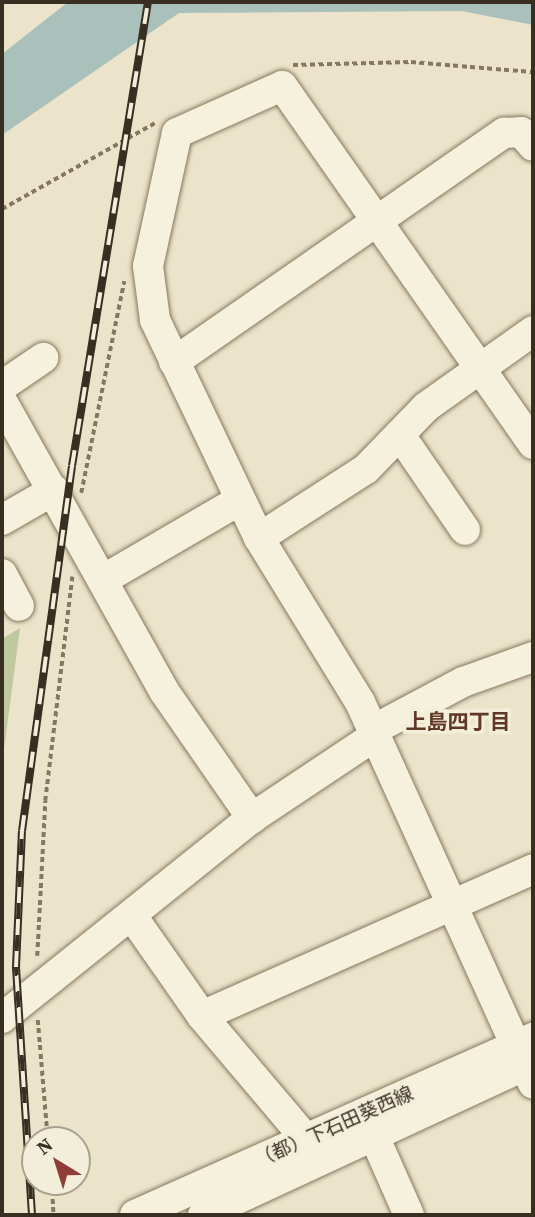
<!DOCTYPE html>
<html>
<head>
<meta charset="utf-8">
<style>
	body { margin:0 }
	#map { position:relative; width:535px; height:1217px; overflow:hidden; background:#ebe4ca; font-family:"Source Serif 4","Noto Sans JP",serif }
	div>[style] { position:absolute }
	.green>* { inset:0; background:#c0c89f }
	.water>* { inset:0; background:#aac0bb }
	.path>* { height:3.5px; margin-top:-1.75px; transform-origin:0; background:repeating-linear-gradient(90deg,#867860 0 5px,transparent 0 8.5px) }
	.roads { filter:drop-shadow(0 0 2px #867860) drop-shadow(0 0 2px #867860) }
	.minor>* { height:30px; margin:-15px; padding:0 15px; transform-origin:15px; border-radius:15px; background:#f6f1dd }
	.rail>* { height:8px; margin-top:-4px; transform-origin:0; background:repeating-linear-gradient(90deg,#f3eed9 0 16px,#382f22 0 32px); box-sizing:border-box; border-block:2px solid #382f22 }
	span { translate:-50% -50%; white-space:nowrap; text-align:center; line-height:1.15; -webkit-text-stroke:7px #f3eed9; paint-order:stroke }
	.street-label { font-size:19px; color:#382f22 }
	.neighbourhood-label { font-size:21px; color:#613726; font-weight:700 }
	.frame { position:absolute; inset:0; border:4px solid #382f22; pointer-events:none }
	.north { position:absolute; left:21px; top:1126px; width:70px; height:70px; box-sizing:border-box; background:#f3eed9; border:2px solid #a8a290; border-radius:50%; rotate:322deg; font-size:19px; font-weight:700; line-height:28px; text-align:center; color:#382f22 }
	.north::after { content:''; display:block; margin:auto; width:24px; height:32px; background:#8f3d36; clip-path:polygon(50% 0,100% 100%,50% 72%,0 100%) }
</style>
</head>
<body>
<div id="map">
	<div class="green">
		<div style="clip-path:polygon(20px 628px,2px 765px,2px 639px)"></div>
	</div>
	<div class="water">
		<div style="clip-path:polygon(68px 2px,533px 2px,533px 25px,462px 11px,179px 13px,2px 135px,2px 54px)"></div>
	</div>
	<div class="path">
		<div style="left:293px;top:65px;width:118px;rotate:-1.5deg"></div>
		<div style="left:411px;top:62px;width:122px;rotate:4.7deg"></div>
		<div style="left:2px;top:209px;width:176px;rotate:-29.3deg"></div>
		<div style="left:81px;top:493px;width:216px;rotate:-78.5deg"></div>
		<div style="left:37px;top:956px;width:155px;rotate:-87deg"></div>
		<div style="left:45px;top:801px;width:226px;rotate:-83.1deg"></div>
		<div style="left:38px;top:1020px;width:120px;rotate:85.2deg"></div>
		<div style="left:52px;top:1182px;width:33px;rotate:87deg"></div>
	</div>
	<div class="roads">
		<div class="minor">
			<div style="left:174px;top:362px;width:402px;rotate:-34.8deg"></div>
			<div style="left:504px;top:133px;width:17px;rotate:-3deg"></div>
			<div style="left:521px;top:132px;width:18px;rotate:49deg"></div>
			<div style="left:2px;top:386px;width:50px;rotate:-34.3deg"></div>
			<div style="left:2px;top:401px;width:332px;rotate:60.8deg"></div>
			<div style="left:164px;top:691px;width:155px;rotate:55.3deg"></div>
			<div style="left:400px;top:435px;width:115px;rotate:55.6deg"></div>
			<div style="left:533px;top:444px;width:437px;rotate:-125deg"></div>
			<div style="left:282px;top:86px;width:115px;rotate:155.9deg"></div>
			<div style="left:177px;top:133px;width:136px;rotate:102.3deg"></div>
			<div style="left:148px;top:266px;width:54px;rotate:82.6deg"></div>
			<div style="left:155px;top:320px;width:242px;rotate:64.5deg"></div>
			<div style="left:259px;top:538px;width:193px;rotate:58.4deg"></div>
			<div style="left:360px;top:702px;width:419px;rotate:65.6deg"></div>
			<div style="left:2px;top:520px;width:60px;rotate:-30deg"></div>
			<div style="left:259px;top:538px;width:127px;rotate:-32.8deg"></div>
			<div style="left:366px;top:469px;width:86px;rotate:-45.9deg"></div>
			<div style="left:426px;top:407px;width:131px;rotate:-35.4deg"></div>
			<div style="left:2px;top:574px;width:36px;rotate:62deg"></div>
			<div style="left:106px;top:578px;width:155px;rotate:-30.2deg"></div>
			<div style="left:373px;top:730px;width:102px;rotate:-28.1deg"></div>
			<div style="left:463px;top:682px;width:74px;rotate:-19.7deg"></div>
			<div style="left:132px;top:916px;width:122px;rotate:55deg"></div>
			<div style="left:2px;top:1018px;width:320px;rotate:-38.7deg"></div>
			<div style="left:252px;top:818px;width:148px;rotate:-33.7deg"></div>
			<div style="left:374px;top:1136px;width:86px;rotate:66.1deg"></div>
			<div style="left:306px;top:1139px;width:161px;rotate:-130.2deg"></div>
			<div style="left:202px;top:1016px;width:362px;rotate:-23.9deg"></div>
			<div style="left:135px;top:1215px;width:436px;rotate:-24deg"></div>
			<div style="left:203px;top:1215px;width:364px;rotate:-24.9deg"></div>
		</div>
	</div>
	<div class="rail">
		<div style="left:32px;top:1215px;width:249px;rotate:-93.7deg"></div>
		<div style="left:16px;top:967px;width:136px;rotate:-87.5deg"></div>
		<div style="left:22px;top:831px;width:368px;rotate:-82.2deg"></div>
		<div style="left:72px;top:466px;width:470px;rotate:-80.7deg"></div>
	</div>
	<div class="street-label">
		<span style="left:334px;top:1127px;rotate:-24deg">（都）下石田葵西線</span>
	</div>
	<div class="neighbourhood-label">
		<span style="left:458px;top:722px">上島四丁目</span>
	</div>
	<div class="frame"></div>
	<div class="north">N</div>
</div>
</body>
</html>
